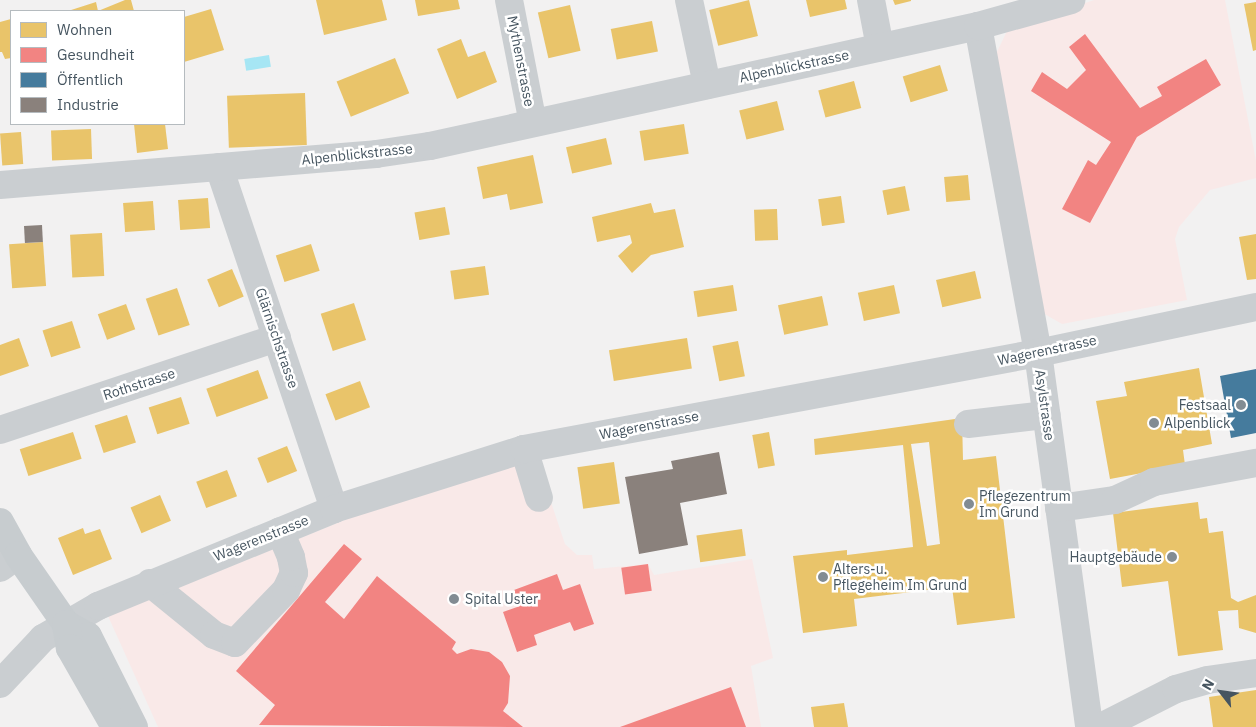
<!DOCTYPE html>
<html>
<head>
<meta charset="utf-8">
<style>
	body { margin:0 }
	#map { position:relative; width:1256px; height:727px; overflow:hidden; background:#f2f1f1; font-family:"IBM Plex Sans",sans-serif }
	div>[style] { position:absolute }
	.medical>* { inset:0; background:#f9e9e8 }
	.water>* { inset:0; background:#a6e6f4; transform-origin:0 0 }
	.homes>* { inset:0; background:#e9c46a; transform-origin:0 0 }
	.health>* { inset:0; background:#f28482; transform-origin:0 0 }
	.public>* { inset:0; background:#457b9d }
	.industry>* { inset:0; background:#8a817c; transform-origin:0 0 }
	.minor>* { height:28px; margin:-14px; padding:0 14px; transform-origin:14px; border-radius:14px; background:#caced1 }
	.major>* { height:28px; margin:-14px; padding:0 14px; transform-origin:14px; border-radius:14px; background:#c7cccf }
	.dots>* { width:14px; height:14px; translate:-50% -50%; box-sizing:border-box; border:2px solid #fff; border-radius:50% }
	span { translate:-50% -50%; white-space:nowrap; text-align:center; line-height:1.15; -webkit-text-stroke:5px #fff; paint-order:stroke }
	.street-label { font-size:14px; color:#465560 }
	.poi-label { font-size:14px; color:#465560 }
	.right { translate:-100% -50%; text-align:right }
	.left { translate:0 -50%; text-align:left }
	.legend { position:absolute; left:10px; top:10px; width:175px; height:115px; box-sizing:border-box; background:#fff; border:1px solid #b5bbbf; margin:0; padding:6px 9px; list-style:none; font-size:15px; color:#465560 }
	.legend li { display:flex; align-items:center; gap:10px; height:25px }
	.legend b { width:25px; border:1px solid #b5bbbf }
	.north { position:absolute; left:1196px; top:667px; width:50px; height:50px; -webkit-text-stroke:4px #fff; paint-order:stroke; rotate:300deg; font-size:14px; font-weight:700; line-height:20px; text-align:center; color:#465560 }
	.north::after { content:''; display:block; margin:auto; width:18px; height:22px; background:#465560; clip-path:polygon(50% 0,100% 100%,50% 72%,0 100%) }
</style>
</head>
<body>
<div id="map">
	<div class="medical">
		<div style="clip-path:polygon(1094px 0,1225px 0,1256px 161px,1256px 178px,1210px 190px,1179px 227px,1175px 239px,1187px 300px,1062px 324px,1041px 312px,994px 58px,1008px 29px)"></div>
		<div style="clip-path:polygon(536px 457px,565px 544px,577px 555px,592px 555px,594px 569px,648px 564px,654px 575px,752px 559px,773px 658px,751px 666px,761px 727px,158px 727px,108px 616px,399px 498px)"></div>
	</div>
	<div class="water">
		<div style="left:269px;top:55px;width:12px;height:25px;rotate:81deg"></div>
	</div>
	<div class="homes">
		<div style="clip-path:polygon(125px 0,131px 0,134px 11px,68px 11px,96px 2px,98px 11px)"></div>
		<div style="clip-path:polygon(316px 0,382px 0,387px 20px,324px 35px)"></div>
		<div style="clip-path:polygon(415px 0,458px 0,460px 9px,418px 16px)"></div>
		<div style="left:749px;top:0;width:37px;height:41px;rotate:76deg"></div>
		<div style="clip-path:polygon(806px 0,845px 0,847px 9px,810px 17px)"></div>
		<div style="clip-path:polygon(893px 0,911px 0,911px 1px,895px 5px)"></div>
		<div style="clip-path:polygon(1256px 2px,1256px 50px,1253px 51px,1244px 4px)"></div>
		<div style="left:570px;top:5px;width:47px;height:33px;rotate:77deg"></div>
		<div style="clip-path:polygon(211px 9px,224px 50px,184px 62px,184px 17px)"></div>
		<div style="clip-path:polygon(11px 19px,11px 58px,5px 59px,2px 52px,0 52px,0 22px)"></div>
		<div style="left:652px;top:21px;width:31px;height:42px;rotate:79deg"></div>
		<div style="clip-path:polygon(461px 39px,468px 57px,485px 51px,497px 82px,457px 99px,437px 49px)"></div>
		<div style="left:395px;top:58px;width:38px;height:63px;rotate:68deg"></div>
		<div style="left:940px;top:65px;width:27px;height:39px;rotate:73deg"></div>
		<div style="left:854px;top:81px;width:28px;height:37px;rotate:75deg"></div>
		<div style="left:305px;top:93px;width:52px;height:78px;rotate:88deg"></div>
		<div style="left:777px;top:101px;width:30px;height:39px;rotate:76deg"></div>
		<div style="clip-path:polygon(134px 124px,165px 124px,168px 149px,137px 153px)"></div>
		<div style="left:684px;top:124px;width:30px;height:45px;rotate:81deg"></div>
		<div style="left:91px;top:129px;width:30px;height:40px;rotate:88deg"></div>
		<div style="left:21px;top:132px;width:32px;height:21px;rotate:86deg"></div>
		<div style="left:606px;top:138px;width:27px;height:41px;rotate:77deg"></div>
		<div style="clip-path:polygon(533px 155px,543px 203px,510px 210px,507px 194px,483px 199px,477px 167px)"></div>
		<div style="left:968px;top:175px;width:25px;height:24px;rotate:85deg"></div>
		<div style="left:905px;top:186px;width:25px;height:23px;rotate:79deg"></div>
		<div style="left:841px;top:196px;width:27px;height:23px;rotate:82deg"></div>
		<div style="left:208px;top:198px;width:30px;height:30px;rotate:86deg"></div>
		<div style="left:153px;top:201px;width:29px;height:30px;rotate:86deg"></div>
		<div style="clip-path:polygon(651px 203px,654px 213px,675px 209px,684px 247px,651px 255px,632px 273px,618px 256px,632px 243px,630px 235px,597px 242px,592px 217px)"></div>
		<div style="left:445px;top:207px;width:28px;height:31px;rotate:80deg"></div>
		<div style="left:777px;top:209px;width:31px;height:23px;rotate:88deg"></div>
		<div style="left:102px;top:233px;width:43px;height:32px;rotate:87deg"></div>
		<div style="clip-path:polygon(1256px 234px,1256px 279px,1247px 280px,1239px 237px)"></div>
		<div style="left:43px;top:242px;width:44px;height:34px;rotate:86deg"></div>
		<div style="left:311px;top:244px;width:28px;height:37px;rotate:72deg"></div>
		<div style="left:485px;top:266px;width:29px;height:35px;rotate:82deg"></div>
		<div style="left:232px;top:269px;width:30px;height:27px;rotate:67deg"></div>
		<div style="left:975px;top:271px;width:28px;height:40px;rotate:77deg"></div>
		<div style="left:733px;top:285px;width:26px;height:40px;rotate:81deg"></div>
		<div style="left:894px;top:285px;width:29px;height:37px;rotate:78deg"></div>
		<div style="left:177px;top:288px;width:39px;height:33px;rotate:71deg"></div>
		<div style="left:822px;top:296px;width:30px;height:45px;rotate:78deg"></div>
		<div style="left:354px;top:303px;width:39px;height:35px;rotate:72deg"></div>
		<div style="left:126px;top:304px;width:27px;height:30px;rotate:70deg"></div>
		<div style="left:72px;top:321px;width:28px;height:31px;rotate:72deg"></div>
		<div style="clip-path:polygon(19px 338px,29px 366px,0 376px,0 345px)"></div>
		<div style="left:687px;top:338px;width:31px;height:79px;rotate:81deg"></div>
		<div style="left:738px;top:341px;width:36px;height:26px;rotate:79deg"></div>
		<div style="clip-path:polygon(1199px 368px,1212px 444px,1183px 450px,1185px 465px,1110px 479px,1096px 401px,1127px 396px,1124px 382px)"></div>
		<div style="left:258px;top:370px;width:30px;height:55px;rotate:70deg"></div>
		<div style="left:360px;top:381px;width:28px;height:37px;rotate:69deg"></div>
		<div style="left:181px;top:397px;width:28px;height:34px;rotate:72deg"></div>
		<div style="left:127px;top:415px;width:29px;height:34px;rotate:72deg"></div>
		<div style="clip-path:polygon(evenodd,962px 418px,963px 460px,996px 456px,1015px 618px,957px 625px,952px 587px,854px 599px,857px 626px,803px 633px,793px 556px,847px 550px,847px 555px,913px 547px,903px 445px,815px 455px,814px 439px,962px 418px,929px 442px,940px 544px,927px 546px,911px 444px,929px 442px)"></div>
		<div style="left:73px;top:432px;width:28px;height:56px;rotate:72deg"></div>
		<div style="left:769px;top:432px;width:34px;height:17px;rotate:80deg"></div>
		<div style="left:287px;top:446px;width:27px;height:32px;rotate:68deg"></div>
		<div style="left:614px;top:462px;width:42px;height:37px;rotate:82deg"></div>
		<div style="left:227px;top:470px;width:28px;height:33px;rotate:69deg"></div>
		<div style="left:160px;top:495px;width:28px;height:32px;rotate:67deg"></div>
		<div style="clip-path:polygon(1198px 502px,1200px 519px,1207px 518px,1209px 533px,1223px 531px,1231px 598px,1238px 602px,1256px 595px,1256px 633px,1239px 628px,1238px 610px,1218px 611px,1223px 650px,1178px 656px,1168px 581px,1122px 587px,1113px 513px)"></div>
		<div style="clip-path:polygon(83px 528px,85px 534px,100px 529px,112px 559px,73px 575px,58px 538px)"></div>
		<div style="left:742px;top:529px;width:27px;height:46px;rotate:82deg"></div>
		<div style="clip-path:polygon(1256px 690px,1256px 727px,1213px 727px,1209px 697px)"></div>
		<div style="clip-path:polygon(844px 703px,848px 727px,814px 727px,811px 707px)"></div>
	</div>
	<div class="health">
		<div style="clip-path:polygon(1085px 34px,1140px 108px,1162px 96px,1157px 87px,1206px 59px,1221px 85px,1137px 137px,1090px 223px,1062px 209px,1088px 160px,1096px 165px,1111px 142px,1031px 91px,1042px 72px,1067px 89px,1086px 70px,1069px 47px)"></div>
		<div style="clip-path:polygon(344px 544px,362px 559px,325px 602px,344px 619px,377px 576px,456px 642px,452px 649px,457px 654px,471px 649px,489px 652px,502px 662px,510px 676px,508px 703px,503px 711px,523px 727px,259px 725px,275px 705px,236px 671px)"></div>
		<div style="left:648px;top:564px;width:27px;height:27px;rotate:82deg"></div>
		<div style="clip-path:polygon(557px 574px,563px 590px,580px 584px,594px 624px,574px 631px,570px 622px,534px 635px,537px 645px,517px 652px,503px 612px,520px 606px,514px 590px)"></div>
		<div style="clip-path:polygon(731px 687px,746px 727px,620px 727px)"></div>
	</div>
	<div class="public">
		<div style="clip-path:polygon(1256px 369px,1256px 433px,1231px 438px,1220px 376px)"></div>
	</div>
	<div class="industry">
		<div style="left:42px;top:225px;width:17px;height:18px;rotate:87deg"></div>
		<div style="clip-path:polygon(719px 452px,727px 494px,680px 503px,688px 545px,639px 554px,625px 477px,673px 469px,671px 461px)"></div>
	</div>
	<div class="minor">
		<div style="left:509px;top:0;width:125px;rotate:79deg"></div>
		<div style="left:689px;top:0;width:87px;rotate:78deg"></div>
		<div style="left:871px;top:0;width:48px;rotate:79.2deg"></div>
		<div style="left:978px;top:26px;width:332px;rotate:79.6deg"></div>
		<div style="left:1038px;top:353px;width:377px;rotate:82.2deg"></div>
		<div style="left:219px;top:167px;width:361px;rotate:71.4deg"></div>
		<div style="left:0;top:185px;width:377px;rotate:-4.7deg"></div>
		<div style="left:376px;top:154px;width:55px;rotate:-8.4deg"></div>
		<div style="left:430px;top:146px;width:561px;rotate:-12.35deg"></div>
		<div style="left:978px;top:26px;width:97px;rotate:-15.6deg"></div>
		<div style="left:968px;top:424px;width:79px;rotate:-6.6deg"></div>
		<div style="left:0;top:430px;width:292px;rotate:-18.4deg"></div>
		<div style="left:524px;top:449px;width:51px;rotate:73deg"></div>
		<div style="left:1059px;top:508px;width:57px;rotate:-8.1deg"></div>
		<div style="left:1115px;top:500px;width:43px;rotate:-24.8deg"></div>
		<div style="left:1154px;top:482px;width:104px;rotate:-10.6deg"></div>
		<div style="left:0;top:568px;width:22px;rotate:-36deg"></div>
		<div style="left:150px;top:583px;width:82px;rotate:39.1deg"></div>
		<div style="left:214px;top:635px;width:22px;rotate:21deg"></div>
		<div style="left:235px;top:643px;width:74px;rotate:-46.1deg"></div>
		<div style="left:286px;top:590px;width:19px;rotate:-65deg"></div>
		<div style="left:294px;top:573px;width:16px;rotate:-101deg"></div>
		<div style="left:291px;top:557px;width:28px;rotate:-113deg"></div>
		<div style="left:0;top:684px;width:63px;rotate:-46.9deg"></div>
		<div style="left:43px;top:638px;width:64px;rotate:-30.2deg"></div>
		<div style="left:98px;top:606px;width:255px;rotate:-22.3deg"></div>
		<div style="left:334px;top:509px;width:199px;rotate:-17.5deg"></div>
		<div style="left:524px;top:449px;width:523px;rotate:-10.58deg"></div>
		<div style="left:1038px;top:353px;width:223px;rotate:-11.9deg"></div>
		<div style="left:1101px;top:727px;width:84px;rotate:-26.9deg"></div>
		<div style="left:1176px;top:689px;width:32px;rotate:-16deg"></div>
		<div style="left:1207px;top:680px;width:49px;rotate:-8.1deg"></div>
	</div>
	<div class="major">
		<div style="left:0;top:522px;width:38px;rotate:61deg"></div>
		<div style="left:18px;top:555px;width:84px;rotate:55.2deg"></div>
		<div style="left:66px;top:624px;width:25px;rotate:29deg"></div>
		<div style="left:88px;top:636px;width:102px;rotate:63.2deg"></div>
		<div style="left:66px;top:624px;width:24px;rotate:81deg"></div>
		<div style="left:70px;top:648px;width:91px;rotate:60.3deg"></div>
	</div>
	<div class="dots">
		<div style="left:1241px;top:405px;background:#828c93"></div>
		<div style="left:1154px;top:423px;background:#828c93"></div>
		<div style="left:969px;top:504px;background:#828c93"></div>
		<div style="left:1172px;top:557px;background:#828c93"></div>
		<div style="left:823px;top:577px;background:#828c93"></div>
		<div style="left:454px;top:599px;background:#828c93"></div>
	</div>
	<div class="street-label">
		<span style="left:521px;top:61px;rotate:79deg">Mythenstrasse</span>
		<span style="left:794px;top:66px;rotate:-12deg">Alpenblickstrasse</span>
		<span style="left:357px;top:154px;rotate:-6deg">Alpenblickstrasse</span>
		<span style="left:277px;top:338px;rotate:71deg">Glärnischstrasse</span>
		<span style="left:1047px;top:350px;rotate:-12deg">Wagerenstrasse</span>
		<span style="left:139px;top:384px;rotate:-18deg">Rothstrasse</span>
		<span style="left:1045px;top:405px;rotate:82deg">Asylstrasse</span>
		<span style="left:649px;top:425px;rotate:-11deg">Wagerenstrasse</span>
		<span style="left:261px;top:538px;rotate:-22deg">Wagerenstrasse</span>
	</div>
	<div class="poi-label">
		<span class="right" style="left:1231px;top:405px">Festsaal</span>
		<span class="left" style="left:1164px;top:423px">Alpenblick</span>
		<span class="left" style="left:979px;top:504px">Pflegezentrum<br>Im Grund</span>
		<span class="right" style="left:1162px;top:557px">Hauptgebäude</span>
		<span class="left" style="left:833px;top:577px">Alters-u.<br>Pflegeheim Im Grund</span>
		<span class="left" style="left:465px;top:599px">Spital Uster</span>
	</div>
	<ul class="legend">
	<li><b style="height:14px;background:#e9c46a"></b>Wohnen</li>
	<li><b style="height:14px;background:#f28482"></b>Gesundheit</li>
	<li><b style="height:14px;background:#457b9d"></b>Öffentlich</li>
	<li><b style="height:14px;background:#8a817c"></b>Industrie</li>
	</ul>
	<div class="north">N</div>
</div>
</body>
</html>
